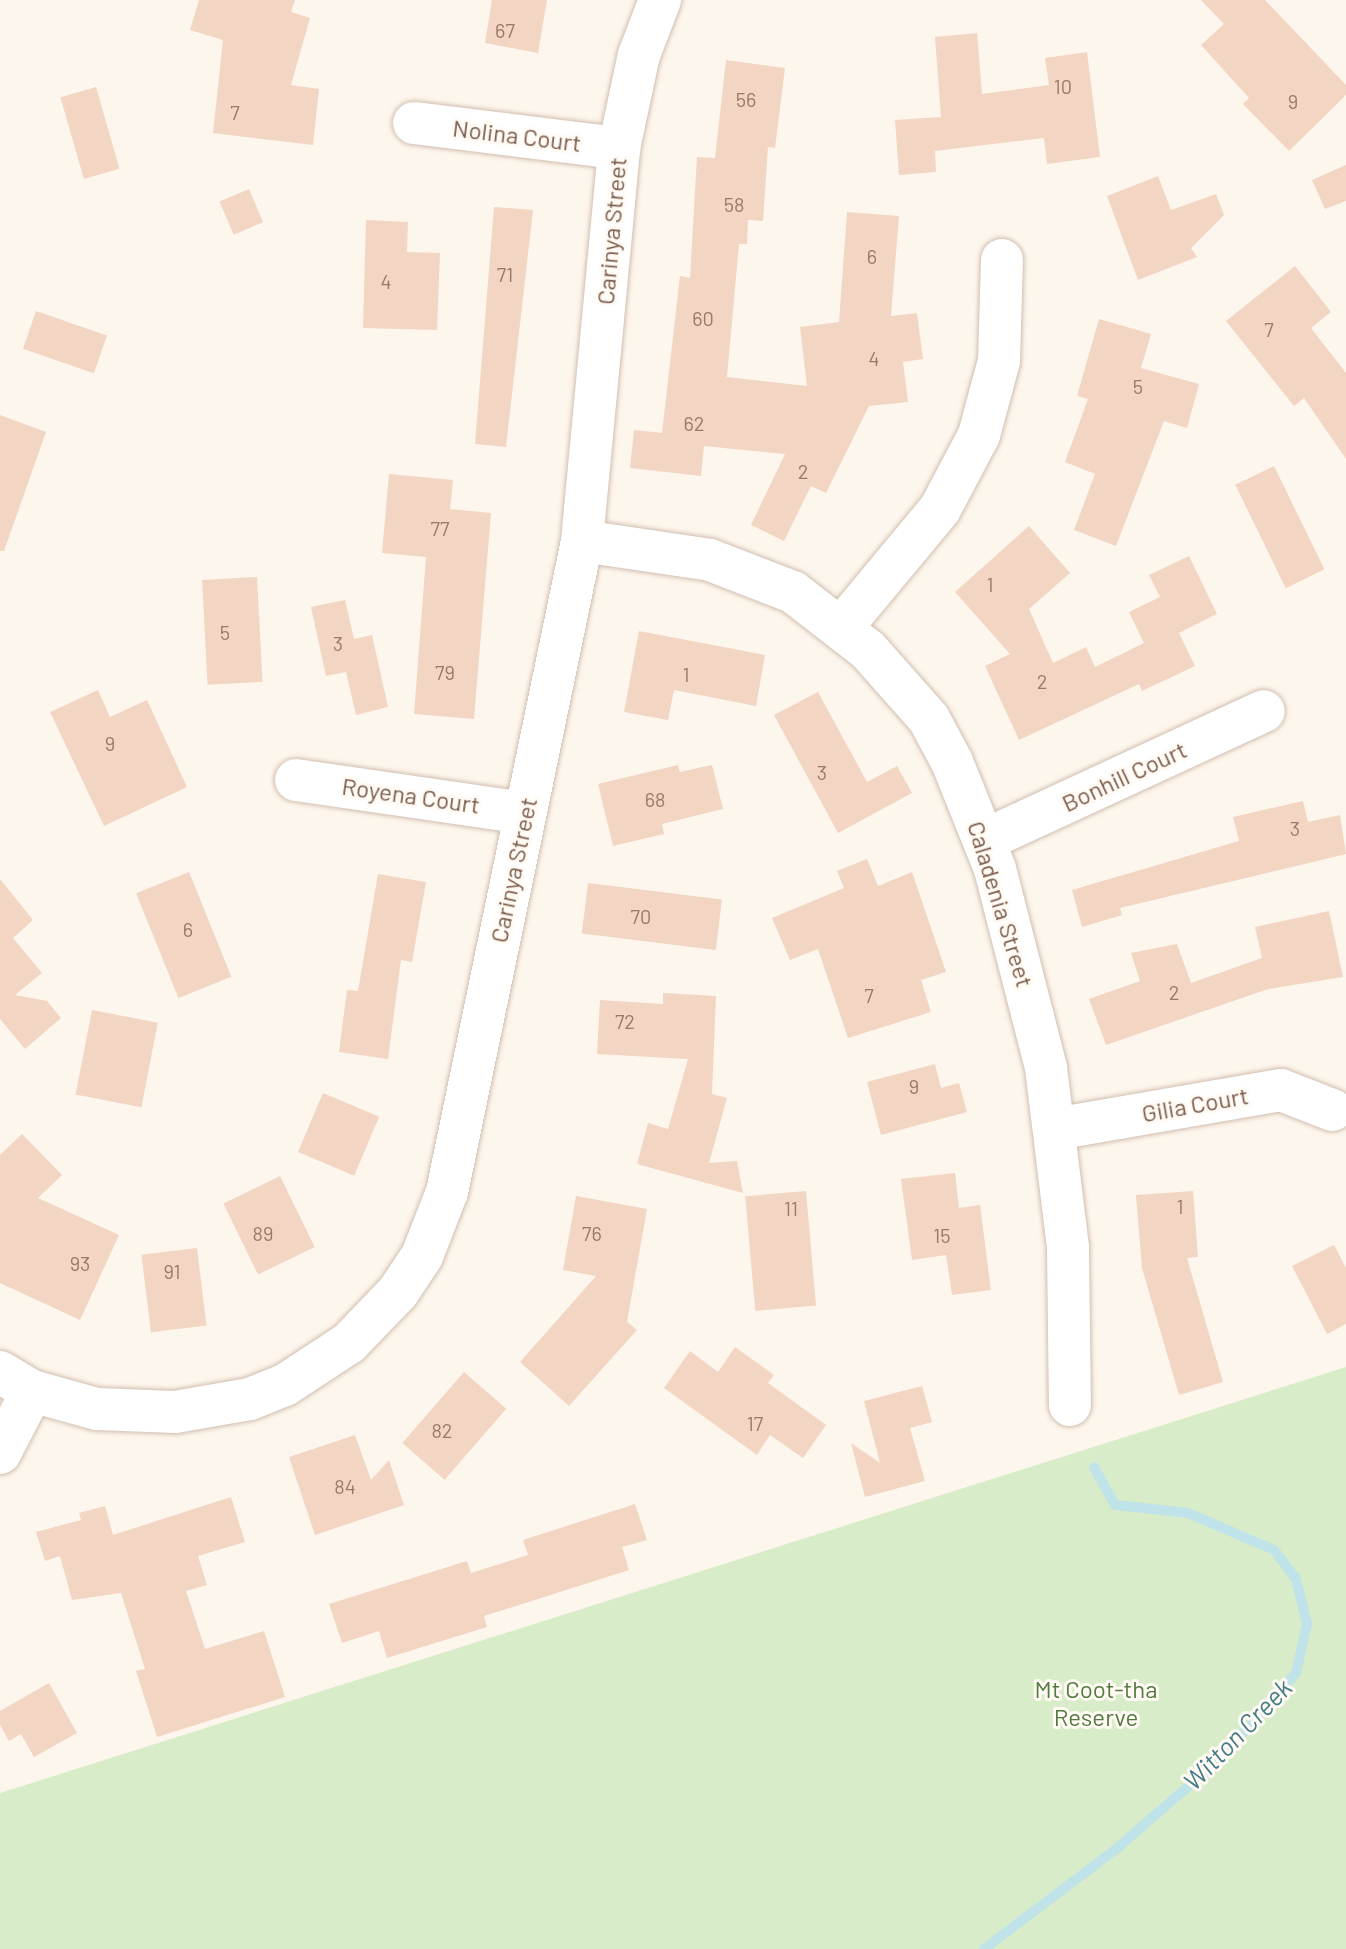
<!DOCTYPE html>
<html>
<head>
<meta charset="utf-8">
<style>
	body { margin:0 }
	#map { position:relative; width:1346px; height:1949px; overflow:hidden; background:#fdf6ec; font-family:Barlow,sans-serif }
	div>[style] { position:absolute }
	.green>* { inset:0; background:#d8ecc9 }
	.stream>* { height:10px; margin:-5px; padding:0 5px; transform-origin:5px; border-radius:5px; background:#bfe3e8 }
	.building>* { inset:0; background:#f3d5c3; transform-origin:0 0 }
	.roads { filter:drop-shadow(0 0 2px #d1beb0) drop-shadow(0 0 2px #d1beb0) }
	.minor>* { height:42px; margin:-21px; padding:0 21px; transform-origin:21px; border-radius:21px; background:#fff }
	span { translate:-50% -50%; white-space:nowrap; text-align:center; line-height:1.15; -webkit-text-stroke:6px #fffaf3; paint-order:stroke }
	.number-label { font-size:20px; color:#987a6a }
	.number-label span { -webkit-text-stroke-width:0 }
	.street-label { font-size:24px; color:#7a5c4d }
	.park-label { font-size:24px; color:#537a41 }
	.water-label { font-size:26px; color:#437c86; font-style:italic }
</style>
</head>
<body>
<div id="map">
	<div class="green">
		<div style="clip-path:polygon(1346px 1367px,1346px 1949px,0 1949px,0 1793px)"></div>
	</div>
	<div class="stream">
		<div style="left:984px;top:1949px;width:166px;rotate:-37.1deg"></div>
		<div style="left:1116px;top:1849px;width:139px;rotate:-40.9deg"></div>
		<div style="left:1221px;top:1758px;width:113px;rotate:-48.6deg"></div>
		<div style="left:1296px;top:1673px;width:50px;rotate:-77.3deg"></div>
		<div style="left:1307px;top:1624px;width:46px;rotate:-103.7deg"></div>
		<div style="left:1296px;top:1579px;width:36px;rotate:-127deg"></div>
		<div style="left:1274px;top:1550px;width:94px;rotate:-156.7deg"></div>
		<div style="left:1188px;top:1513px;width:73px;rotate:-173.7deg"></div>
		<div style="left:1115px;top:1505px;width:43px;rotate:-118.9deg"></div>
	</div>
	<div class="building">
		<div style="clip-path:polygon(199px 0,295px 0,291px 12px,310px 18px,291px 85px,319px 89px,313px 145px,213px 133px,223px 40px,190px 30px)"></div>
		<div style="clip-path:polygon(492px 0,547px 0,538px 53px,485px 43px)"></div>
		<div style="clip-path:polygon(1201px 0,1265px 0,1346px 85px,1346px 95px,1289px 151px,1243px 104px,1249px 98px,1201px 45px,1224px 24px)"></div>
		<div style="clip-path:polygon(977px 33px,982px 94px,1049px 85px,1045px 58px,1087px 52px,1100px 157px,1047px 164px,1044px 138px,935px 151px,936px 172px,899px 175px,895px 120px,941px 117px,935px 37px)"></div>
		<div style="clip-path:polygon(726px 60px,785px 68px,775px 148px,768px 147px,763px 221px,748px 220px,747px 244px,739px 244px,727px 377px,807px 386px,800px 327px,839px 322px,847px 212px,899px 216px,891px 316px,917px 313px,923px 359px,903px 362px,908px 402px,869px 406px,826px 493px,811px 486px,784px 541px,751px 525px,785px 454px,704px 446px,701px 476px,630px 468px,634px 430px,662px 433px,680px 276px,690px 278px,697px 157px,715px 158px)"></div>
		<div style="left:96px;top:87px;width:85px;height:37px;rotate:74deg"></div>
		<div style="clip-path:polygon(1346px 165px,1346px 201px,1325px 209px,1312px 180px)"></div>
		<div style="clip-path:polygon(1158px 176px,1171px 210px,1216px 194px,1224px 215px,1191px 248px,1197px 257px,1138px 280px,1107px 196px)"></div>
		<div style="left:249px;top:189px;width:36px;height:32px;rotate:67deg"></div>
		<div style="clip-path:polygon(494px 207px,533px 210px,506px 447px,475px 444px)"></div>
		<div style="clip-path:polygon(366px 220px,408px 222px,407px 252px,440px 253px,437px 330px,363px 328px)"></div>
		<div style="clip-path:polygon(1295px 266px,1331px 312px,1311px 328px,1346px 373px,1346px 459px,1304px 398px,1294px 406px,1226px 321px)"></div>
		<div style="left:36px;top:311px;width:75px;height:40px;rotate:19deg"></div>
		<div style="clip-path:polygon(1099px 319px,1151px 334px,1141px 368px,1199px 384px,1187px 428px,1164px 421px,1116px 546px,1074px 530px,1095px 474px,1065px 462px,1088px 399px,1077px 396px)"></div>
		<div style="clip-path:polygon(0 415px,46px 432px,4px 551px,0 551px)"></div>
		<div style="left:1274px;top:466px;width:115px;height:43px;rotate:64deg"></div>
		<div style="clip-path:polygon(389px 474px,453px 480px,450px 509px,491px 513px,474px 719px,414px 714px,426px 557px,382px 553px)"></div>
		<div style="clip-path:polygon(1029px 526px,1070px 573px,1029px 609px,1053px 663px,1086px 647px,1095px 667px,1144px 643px,1129px 612px,1160px 597px,1149px 575px,1189px 556px,1217px 614px,1179px 633px,1195px 666px,1142px 691px,1139px 684px,1019px 740px,985px 666px,1010px 654px,955px 592px)"></div>
		<div style="left:257px;top:577px;width:105px;height:55px;rotate:87deg"></div>
		<div style="clip-path:polygon(345px 600px,354px 639px,372px 635px,388px 707px,356px 715px,346px 672px,326px 676px,311px 607px)"></div>
		<div style="clip-path:polygon(639px 631px,765px 655px,756px 706px,674px 690px,668px 720px,624px 712px)"></div>
		<div style="clip-path:polygon(98px 690px,110px 717px,147px 700px,187px 787px,104px 826px,50px 712px)"></div>
		<div style="clip-path:polygon(818px 692px,867px 782px,897px 766px,912px 793px,838px 833px,774px 715px)"></div>
		<div style="clip-path:polygon(678px 765px,680px 772px,712px 765px,723px 809px,662px 824px,664px 834px,613px 846px,598px 784px)"></div>
		<div style="clip-path:polygon(1303px 801px,1308px 822px,1340px 815px,1346px 854px,1120px 908px,1122px 915px,1082px 927px,1072px 890px,1239px 841px,1233px 817px)"></div>
		<div style="clip-path:polygon(867px 859px,878px 886px,912px 872px,946px 972px,921px 980px,931px 1012px,848px 1038px,818px 949px,790px 960px,772px 918px,844px 888px,837px 871px)"></div>
		<div style="left:189px;top:872px;width:113px;height:57px;rotate:68deg"></div>
		<div style="clip-path:polygon(378px 874px,426px 882px,412px 962px,401px 960px,388px 1059px,339px 1052px,347px 990px,358px 991px)"></div>
		<div style="clip-path:polygon(0 879px,33px 920px,13px 938px,42px 973px,15px 995px,47px 1001px,61px 1018px,25px 1049px,0 1019px)"></div>
		<div style="left:588px;top:883px;width:135px;height:51px;rotate:7deg"></div>
		<div style="clip-path:polygon(1329px 911px,1343px 977px,1268px 989px,1106px 1045px,1089px 999px,1140px 981px,1131px 953px,1177px 944px,1191px 983px,1262px 958px,1255px 927px)"></div>
		<div style="clip-path:polygon(663px 993px,716px 996px,712px 1094px,727px 1098px,709px 1163px,737px 1161px,743px 1193px,637px 1164px,648px 1123px,668px 1129px,688px 1059px,597px 1054px,600px 1000px,663px 1004px)"></div>
		<div style="left:92px;top:1010px;width:67px;height:86px;rotate:11deg"></div>
		<div style="clip-path:polygon(935px 1064px,941px 1088px,959px 1083px,967px 1112px,881px 1135px,867px 1082px)"></div>
		<div style="left:323px;top:1093px;width:61px;height:64px;rotate:23deg"></div>
		<div style="clip-path:polygon(22px 1134px,62px 1175px,38px 1198px,119px 1235px,80px 1320px,0 1283px,0 1155px)"></div>
		<div style="clip-path:polygon(955px 1173px,959px 1208px,980px 1205px,991px 1290px,952px 1295px,946px 1255px,912px 1260px,901px 1179px)"></div>
		<div style="left:280px;top:1176px;width:79px;height:63px;rotate:64deg"></div>
		<div style="left:806px;top:1191px;width:115px;height:61px;rotate:85deg"></div>
		<div style="clip-path:polygon(1193px 1191px,1198px 1257px,1187px 1258px,1223px 1382px,1179px 1395px,1142px 1268px,1136px 1195px)"></div>
		<div style="clip-path:polygon(576px 1196px,647px 1209px,627px 1322px,637px 1330px,569px 1406px,520px 1362px,596px 1276px,563px 1270px)"></div>
		<div style="clip-path:polygon(1334px 1245px,1346px 1268px,1346px 1324px,1327px 1334px,1292px 1266px)"></div>
		<div style="left:197px;top:1248px;width:78px;height:56px;rotate:83deg"></div>
		<div style="clip-path:polygon(735px 1347px,774px 1375px,768px 1383px,826px 1425px,803px 1458px,770px 1435px,757px 1455px,664px 1388px,690px 1351px,718px 1372px)"></div>
		<div style="left:464px;top:1372px;width:56px;height:94px;rotate:41deg"></div>
		<div style="clip-path:polygon(922px 1386px,932px 1422px,910px 1428px,925px 1481px,865px 1497px,851px 1443px,880px 1463px,864px 1401px)"></div>
		<div style="clip-path:polygon(355px 1435px,371px 1480px,389px 1460px,404px 1505px,315px 1535px,289px 1457px)"></div>
		<div style="clip-path:polygon(231px 1497px,245px 1542px,198px 1556px,207px 1585px,186px 1591px,205px 1649px,264px 1631px,285px 1697px,157px 1737px,136px 1671px,145px 1669px,121px 1593px,72px 1600px,60px 1556px,45px 1561px,36px 1532px,81px 1520px,79px 1513px,105px 1506px,113px 1535px)"></div>
		<div style="clip-path:polygon(635px 1504px,647px 1540px,622px 1547px,629px 1570px,484px 1616px,487px 1627px,387px 1658px,379px 1631px,342px 1643px,329px 1604px,467px 1561px,471px 1573px,528px 1555px,523px 1540px)"></div>
		<div style="clip-path:polygon(49px 1683px,77px 1733px,34px 1757px,21px 1734px,9px 1741px,0 1725px,0 1711px)"></div>
	</div>
	<div class="roads">
		<div class="minor">
			<div style="left:414px;top:123px;width:207px;rotate:7deg"></div>
			<div style="left:582px;top:541px;width:129px;rotate:8.4deg"></div>
			<div style="left:710px;top:560px;width:89px;rotate:21.1deg"></div>
			<div style="left:793px;top:592px;width:95px;rotate:37.7deg"></div>
			<div style="left:868px;top:650px;width:92px;rotate:48.5deg"></div>
			<div style="left:929px;top:719px;width:49px;rotate:61.9deg"></div>
			<div style="left:952px;top:762px;width:115px;rotate:68.1deg"></div>
			<div style="left:995px;top:869px;width:205px;rotate:75.6deg"></div>
			<div style="left:1046px;top:1068px;width:181px;rotate:83deg"></div>
			<div style="left:1068px;top:1248px;width:157px;rotate:89.3deg"></div>
			<div style="left:842px;top:627px;width:153px;rotate:-50.3deg"></div>
			<div style="left:940px;top:509px;width:84px;rotate:-62.2deg"></div>
			<div style="left:979px;top:435px;width:77px;rotate:-74.9deg"></div>
			<div style="left:999px;top:361px;width:101px;rotate:-88.3deg"></div>
			<div style="left:296px;top:780px;width:231px;rotate:8.2deg"></div>
			<div style="left:985px;top:840px;width:307px;rotate:-24.8deg"></div>
			<div style="left:1055px;top:1129px;width:229px;rotate:-9.8deg"></div>
			<div style="left:1281px;top:1090px;width:55px;rotate:21.4deg"></div>
			<div style="left:0;top:1372px;width:37px;rotate:31deg"></div>
			<div style="left:32px;top:1391px;width:67px;rotate:15.5deg"></div>
			<div style="left:97px;top:1409px;width:78px;rotate:2.2deg"></div>
			<div style="left:175px;top:1412px;width:76px;rotate:-9.8deg"></div>
			<div style="left:250px;top:1399px;width:38px;rotate:-22deg"></div>
			<div style="left:285px;top:1385px;width:77px;rotate:-33.3deg"></div>
			<div style="left:349px;top:1343px;width:71px;rotate:-46.1deg"></div>
			<div style="left:398px;top:1292px;width:43px;rotate:-56.3deg"></div>
			<div style="left:422px;top:1256px;width:69px;rotate:-68.7deg"></div>
			<div style="left:447px;top:1192px;width:665px;rotate:-78.28deg"></div>
			<div style="left:582px;top:541px;width:395px;rotate:-84.6deg"></div>
			<div style="left:619px;top:148px;width:95px;rotate:-77.9deg"></div>
			<div style="left:639px;top:55px;width:59px;rotate:-69.1deg"></div>
			<div style="left:0;top:1453px;width:70px;rotate:-62.7deg"></div>
		</div>
	</div>
	<div class="number-label">
		<span style="left:505px;top:30px">67</span>
		<span style="left:1063px;top:86px">10</span>
		<span style="left:746px;top:99px">56</span>
		<span style="left:1293px;top:101px">9</span>
		<span style="left:235px;top:112px">7</span>
		<span style="left:734px;top:204px">58</span>
		<span style="left:872px;top:256px">6</span>
		<span style="left:505px;top:274px">71</span>
		<span style="left:386px;top:281px">4</span>
		<span style="left:703px;top:318px">60</span>
		<span style="left:1269px;top:329px">7</span>
		<span style="left:874px;top:358px">4</span>
		<span style="left:1138px;top:386px">5</span>
		<span style="left:694px;top:423px">62</span>
		<span style="left:803px;top:471px">2</span>
		<span style="left:440px;top:528px">77</span>
		<span style="left:990px;top:584px">1</span>
		<span style="left:225px;top:632px">5</span>
		<span style="left:338px;top:643px">3</span>
		<span style="left:445px;top:672px">79</span>
		<span style="left:686px;top:674px">1</span>
		<span style="left:1042px;top:681px">2</span>
		<span style="left:110px;top:743px">9</span>
		<span style="left:822px;top:772px">3</span>
		<span style="left:655px;top:799px">68</span>
		<span style="left:1295px;top:828px">3</span>
		<span style="left:641px;top:916px">70</span>
		<span style="left:188px;top:929px">6</span>
		<span style="left:1174px;top:992px">2</span>
		<span style="left:869px;top:995px">7</span>
		<span style="left:625px;top:1021px">72</span>
		<span style="left:914px;top:1086px">9</span>
		<span style="left:1180px;top:1206px">1</span>
		<span style="left:791px;top:1208px">11</span>
		<span style="left:263px;top:1233px">89</span>
		<span style="left:592px;top:1233px">76</span>
		<span style="left:942px;top:1235px">15</span>
		<span style="left:80px;top:1263px">93</span>
		<span style="left:172px;top:1271px">91</span>
		<span style="left:755px;top:1423px">17</span>
		<span style="left:442px;top:1430px">82</span>
		<span style="left:345px;top:1486px">84</span>
	</div>
	<div class="street-label">
		<span style="left:517px;top:135px;rotate:7deg">Nolina Court</span>
		<span style="left:611px;top:231px;rotate:-85deg">Carinya Street</span>
		<span style="left:1124px;top:776px;rotate:-25deg">Bonhill Court</span>
		<span style="left:411px;top:795px;rotate:8deg">Royena Court</span>
		<span style="left:513px;top:870px;rotate:-78deg">Carinya Street</span>
		<span style="left:1001px;top:904px;rotate:73deg">Caladenia Street</span>
		<span style="left:1195px;top:1104px;rotate:-10deg">Gilia Court</span>
	</div>
	<div class="park-label">
		<span style="left:1096px;top:1703px">Mt Coot-tha<br>Reserve</span>
	</div>
	<div class="water-label">
		<span style="left:1237px;top:1734px;rotate:-46deg">Witton Creek</span>
	</div>
</div>
</body>
</html>
